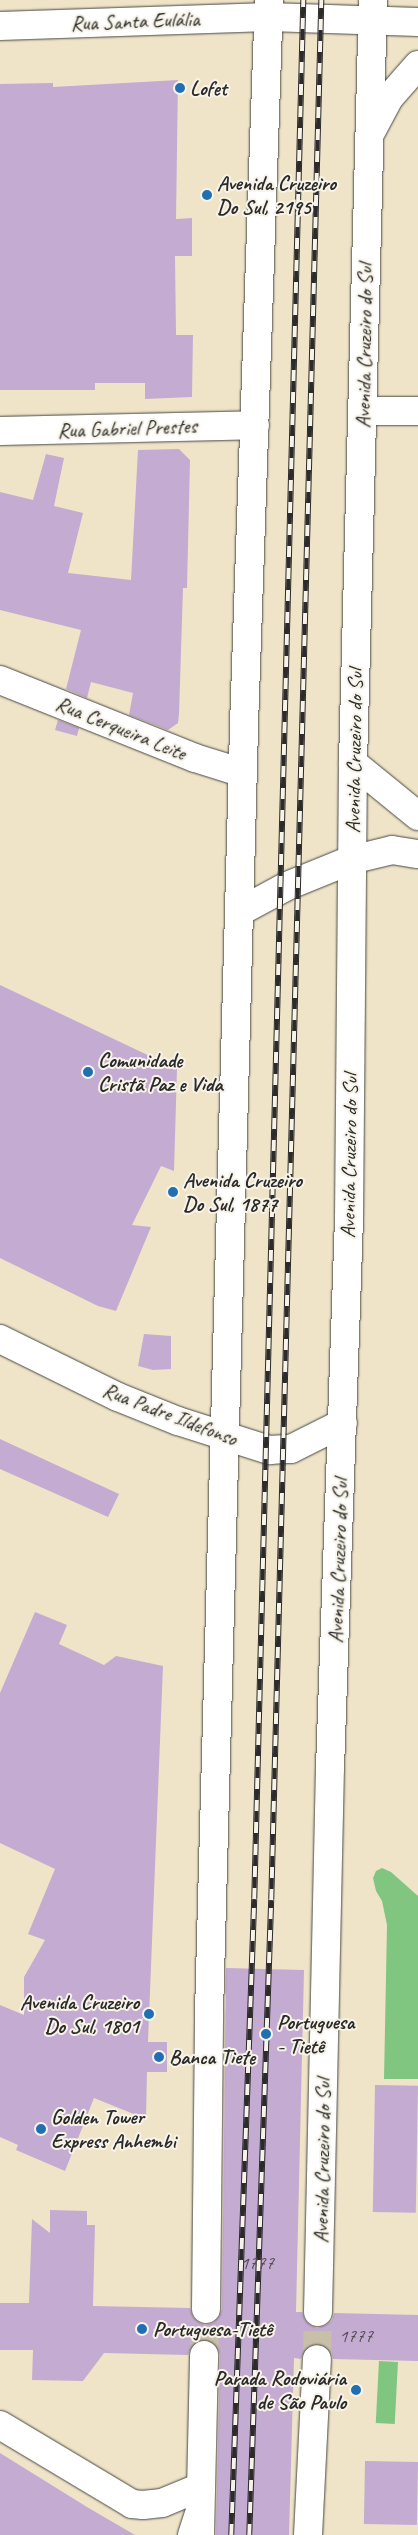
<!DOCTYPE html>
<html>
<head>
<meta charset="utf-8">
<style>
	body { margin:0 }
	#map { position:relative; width:418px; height:2535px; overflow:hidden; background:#efe4c8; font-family:Caveat,sans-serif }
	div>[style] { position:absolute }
	.green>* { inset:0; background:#81c680; transform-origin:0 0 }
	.building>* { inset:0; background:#c4abd2; transform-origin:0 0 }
	.major-tunnel>* { height:28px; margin-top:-14px; transform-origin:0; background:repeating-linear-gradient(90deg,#c8bfa9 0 28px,transparent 0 42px) }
	.roads { filter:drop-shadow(0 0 1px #484743) drop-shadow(0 0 1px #484743) }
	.minor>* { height:28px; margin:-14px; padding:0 14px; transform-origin:14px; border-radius:14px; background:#fff }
	.major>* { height:28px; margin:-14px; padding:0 14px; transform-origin:14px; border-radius:14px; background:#fff }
	.highway>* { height:28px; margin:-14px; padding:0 14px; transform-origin:14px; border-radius:14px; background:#fff }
	.rail>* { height:5.5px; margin-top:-2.75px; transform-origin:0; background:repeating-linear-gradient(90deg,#f7f3e8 0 11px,#2b2b2b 0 22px); box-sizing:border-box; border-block:1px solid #2b2b2b }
	.dots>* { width:14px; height:14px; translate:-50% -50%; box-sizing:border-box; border:2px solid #f7f3e8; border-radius:50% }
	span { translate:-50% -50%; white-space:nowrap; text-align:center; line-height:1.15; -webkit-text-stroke:4px #f7f3e8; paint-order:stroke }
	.number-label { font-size:19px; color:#514b55 }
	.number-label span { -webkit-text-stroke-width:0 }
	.street-label { font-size:21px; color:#2b2b2b }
	.poi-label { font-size:21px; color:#2b2b2b; font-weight:700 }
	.left { translate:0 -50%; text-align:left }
	.right { translate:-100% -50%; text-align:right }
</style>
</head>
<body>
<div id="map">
	<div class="green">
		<div style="clip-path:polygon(382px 1868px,391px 1872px,418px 1896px,418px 2079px,384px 2079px,387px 1925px,382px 1901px,376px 1891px,373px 1878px,376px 1871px)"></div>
		<div style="left:379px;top:2361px;width:19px;height:62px;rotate:3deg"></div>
	</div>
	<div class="building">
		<div style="clip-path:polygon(178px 80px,176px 219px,192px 218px,192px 256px,175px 256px,176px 335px,193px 335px,192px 397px,145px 399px,145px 383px,95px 383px,95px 390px,0 390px,0 84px,53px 83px,53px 87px)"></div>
		<div style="clip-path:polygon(179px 449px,190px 460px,187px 588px,183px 588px,179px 714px,178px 723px,168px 730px,129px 715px,133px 693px,91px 682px,87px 698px,66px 689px,81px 630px,0 610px,0 492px,33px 500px,46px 454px,64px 458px,54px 506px,83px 513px,68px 573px,131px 580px,138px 450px)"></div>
		<div style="clip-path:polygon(58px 720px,79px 728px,77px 736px,55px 730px)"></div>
		<div style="clip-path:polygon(0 985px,177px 1069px,174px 1171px,161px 1166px,132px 1225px,151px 1227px,116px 1311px,98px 1306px,0 1258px)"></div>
		<div style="clip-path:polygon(144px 1334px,171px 1336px,171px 1369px,153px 1370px,138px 1366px)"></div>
		<div style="clip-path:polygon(0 1439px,119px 1494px,108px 1517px,0 1469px)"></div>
		<div style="clip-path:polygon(35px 1612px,67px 1625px,59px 1644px,104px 1665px,116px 1656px,163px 1666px,148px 2042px,167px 2042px,167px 2072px,147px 2072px,146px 2119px,94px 2098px,65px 2171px,16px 2150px,18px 2145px,0 2137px,0 2005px,24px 2015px,24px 1977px,45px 1940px,28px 1934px,55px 1869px,0 1843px,0 1693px)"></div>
		<div style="clip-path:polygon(226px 1968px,304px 1970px,296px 2312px,302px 2312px,305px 2320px,310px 2325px,317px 2328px,326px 2325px,332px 2320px,334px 2313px,418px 2315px,418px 2361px,333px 2359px,331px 2351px,326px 2346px,317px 2343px,309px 2345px,304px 2350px,301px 2359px,294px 2358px,289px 2535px,216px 2535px,220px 2355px,218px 2348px,212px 2342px,205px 2339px,197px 2341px,191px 2347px,188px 2355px,104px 2353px,83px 2381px,32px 2380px,33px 2350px,0 2350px,0 2303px,29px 2303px,32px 2219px,50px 2233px,50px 2210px,87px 2211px,87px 2225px,95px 2225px,93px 2306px,190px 2308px,193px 2317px,198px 2322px,205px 2325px,213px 2323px,219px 2317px,222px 2309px)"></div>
		<div style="left:375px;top:2085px;width:43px;height:127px;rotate:1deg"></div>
		<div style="clip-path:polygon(0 2453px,87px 2507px,135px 2535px,0 2535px)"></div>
		<div style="left:365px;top:2461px;width:53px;height:63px;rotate:1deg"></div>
	</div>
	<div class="major-tunnel">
		<div style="left:204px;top:2355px;width:46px;rotate:-87.5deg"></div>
		<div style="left:317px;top:2359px;width:47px;rotate:-88.8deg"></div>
	</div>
	<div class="roads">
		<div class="minor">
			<div style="left:363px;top:411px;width:55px"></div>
			<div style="left:0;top:431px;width:255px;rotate:-1.3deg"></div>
			<div style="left:0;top:680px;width:210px;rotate:21.8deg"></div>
			<div style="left:195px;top:758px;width:50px;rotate:17.4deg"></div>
			<div style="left:239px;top:912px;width:55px;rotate:-28.4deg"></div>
			<div style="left:287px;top:886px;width:69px;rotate:-22.1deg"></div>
			<div style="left:351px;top:860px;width:42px;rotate:-13.7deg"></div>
			<div style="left:392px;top:850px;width:26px;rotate:9deg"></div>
			<div style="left:0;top:1339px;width:131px;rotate:26.2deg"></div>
			<div style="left:118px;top:1397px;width:65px;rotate:21.8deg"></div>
			<div style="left:178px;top:1421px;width:96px;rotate:17.7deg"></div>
			<div style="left:269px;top:1450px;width:22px;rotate:-3deg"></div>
			<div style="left:291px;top:1449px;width:58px;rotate:-26.6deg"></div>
			<div style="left:0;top:2425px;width:154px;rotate:30.9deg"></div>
			<div style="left:132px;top:2504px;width:11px;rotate:5deg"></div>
			<div style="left:143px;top:2505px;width:19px;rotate:-6deg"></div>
			<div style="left:162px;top:2503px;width:42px;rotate:-22.3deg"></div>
		</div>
		<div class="major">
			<div style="left:0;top:26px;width:269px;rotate:-1.9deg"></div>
			<div style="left:269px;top:17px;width:149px;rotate:1.9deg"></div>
			<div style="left:371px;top:132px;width:38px;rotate:-62deg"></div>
			<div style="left:389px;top:98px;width:44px;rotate:-48.7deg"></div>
			<div style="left:353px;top:763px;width:84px;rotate:39.2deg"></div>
			<div style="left:206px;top:2309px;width:296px;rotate:-89.4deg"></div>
			<div style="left:209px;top:2013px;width:1288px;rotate:-88.44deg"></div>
			<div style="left:244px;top:725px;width:725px;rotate:-88.03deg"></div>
			<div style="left:318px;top:2312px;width:544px;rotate:-88.74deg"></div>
			<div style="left:330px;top:1768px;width:549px;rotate:-88.02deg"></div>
			<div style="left:349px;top:1219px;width:456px;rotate:-89.5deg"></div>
			<div style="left:353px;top:763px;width:763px;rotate:-88.5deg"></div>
			<div style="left:200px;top:2535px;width:180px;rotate:-88.7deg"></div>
			<div style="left:308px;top:2535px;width:176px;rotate:-87.1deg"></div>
		</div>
		<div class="highway">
			<div style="left:192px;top:2535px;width:25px;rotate:-72deg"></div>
		</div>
	</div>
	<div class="rail">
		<div style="left:231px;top:2535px;width:636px;rotate:-87.93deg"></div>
		<div style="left:254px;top:1899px;width:1900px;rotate:-88.52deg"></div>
		<div style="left:249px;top:2535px;width:635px;rotate:-88.02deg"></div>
		<div style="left:271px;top:1900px;width:1901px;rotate:-88.49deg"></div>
	</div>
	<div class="dots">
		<div style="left:180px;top:88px;background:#1f6fb2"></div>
		<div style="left:207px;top:195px;background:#1f6fb2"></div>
		<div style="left:88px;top:1072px;background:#1f6fb2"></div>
		<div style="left:173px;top:1192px;background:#1f6fb2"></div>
		<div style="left:149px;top:2014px;background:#1f6fb2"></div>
		<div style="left:266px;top:2034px;background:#1f6fb2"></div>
		<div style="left:159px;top:2057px;background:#1f6fb2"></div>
		<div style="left:41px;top:2129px;background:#1f6fb2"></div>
		<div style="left:142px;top:2329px;background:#1f6fb2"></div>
		<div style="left:356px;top:2390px;background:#1f6fb2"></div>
	</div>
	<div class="number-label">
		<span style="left:257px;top:2264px">1777</span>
		<span style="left:356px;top:2337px">1777</span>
	</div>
	<div class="street-label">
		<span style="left:135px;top:21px;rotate:-2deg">Rua Santa Eulália</span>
		<span style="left:364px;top:346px;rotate:-89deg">Avenida Cruzeiro do Sul</span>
		<span style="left:127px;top:428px;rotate:-2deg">Rua Gabriel Prestes</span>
		<span style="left:121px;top:728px;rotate:22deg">Rua Cerqueira Leite</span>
		<span style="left:354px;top:751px;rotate:-89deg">Avenida Cruzeiro do Sul</span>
		<span style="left:349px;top:1156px;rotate:-89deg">Avenida Cruzeiro do Sul</span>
		<span style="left:170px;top:1414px;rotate:21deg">Rua Padre Ildefonso</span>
		<span style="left:338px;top:1561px;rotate:-88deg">Avenida Cruzeiro do Sul</span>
		<span style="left:322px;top:2161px;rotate:-89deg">Avenida Cruzeiro do Sul</span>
	</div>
	<div class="poi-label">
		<span class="left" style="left:190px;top:88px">Lofet</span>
		<span class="left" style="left:217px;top:195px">Avenida Cruzeiro<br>Do Sul, 2195</span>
		<span class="left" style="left:98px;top:1072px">Comunidade<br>Cristã Paz e Vida</span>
		<span class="left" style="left:183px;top:1192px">Avenida Cruzeiro<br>Do Sul, 1877</span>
		<span class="right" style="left:139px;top:2014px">Avenida Cruzeiro<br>Do Sul, 1801</span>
		<span class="left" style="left:277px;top:2034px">Portuguesa<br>- Tietê</span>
		<span class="left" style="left:169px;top:2057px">Banca Tiete</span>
		<span class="left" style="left:51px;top:2129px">Golden Tower<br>Express Anhembi</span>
		<span class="left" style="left:153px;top:2329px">Portuguesa-Tietê</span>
		<span class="right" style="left:346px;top:2390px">Parada Rodoviária<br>de São Paulo</span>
	</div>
</div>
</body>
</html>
